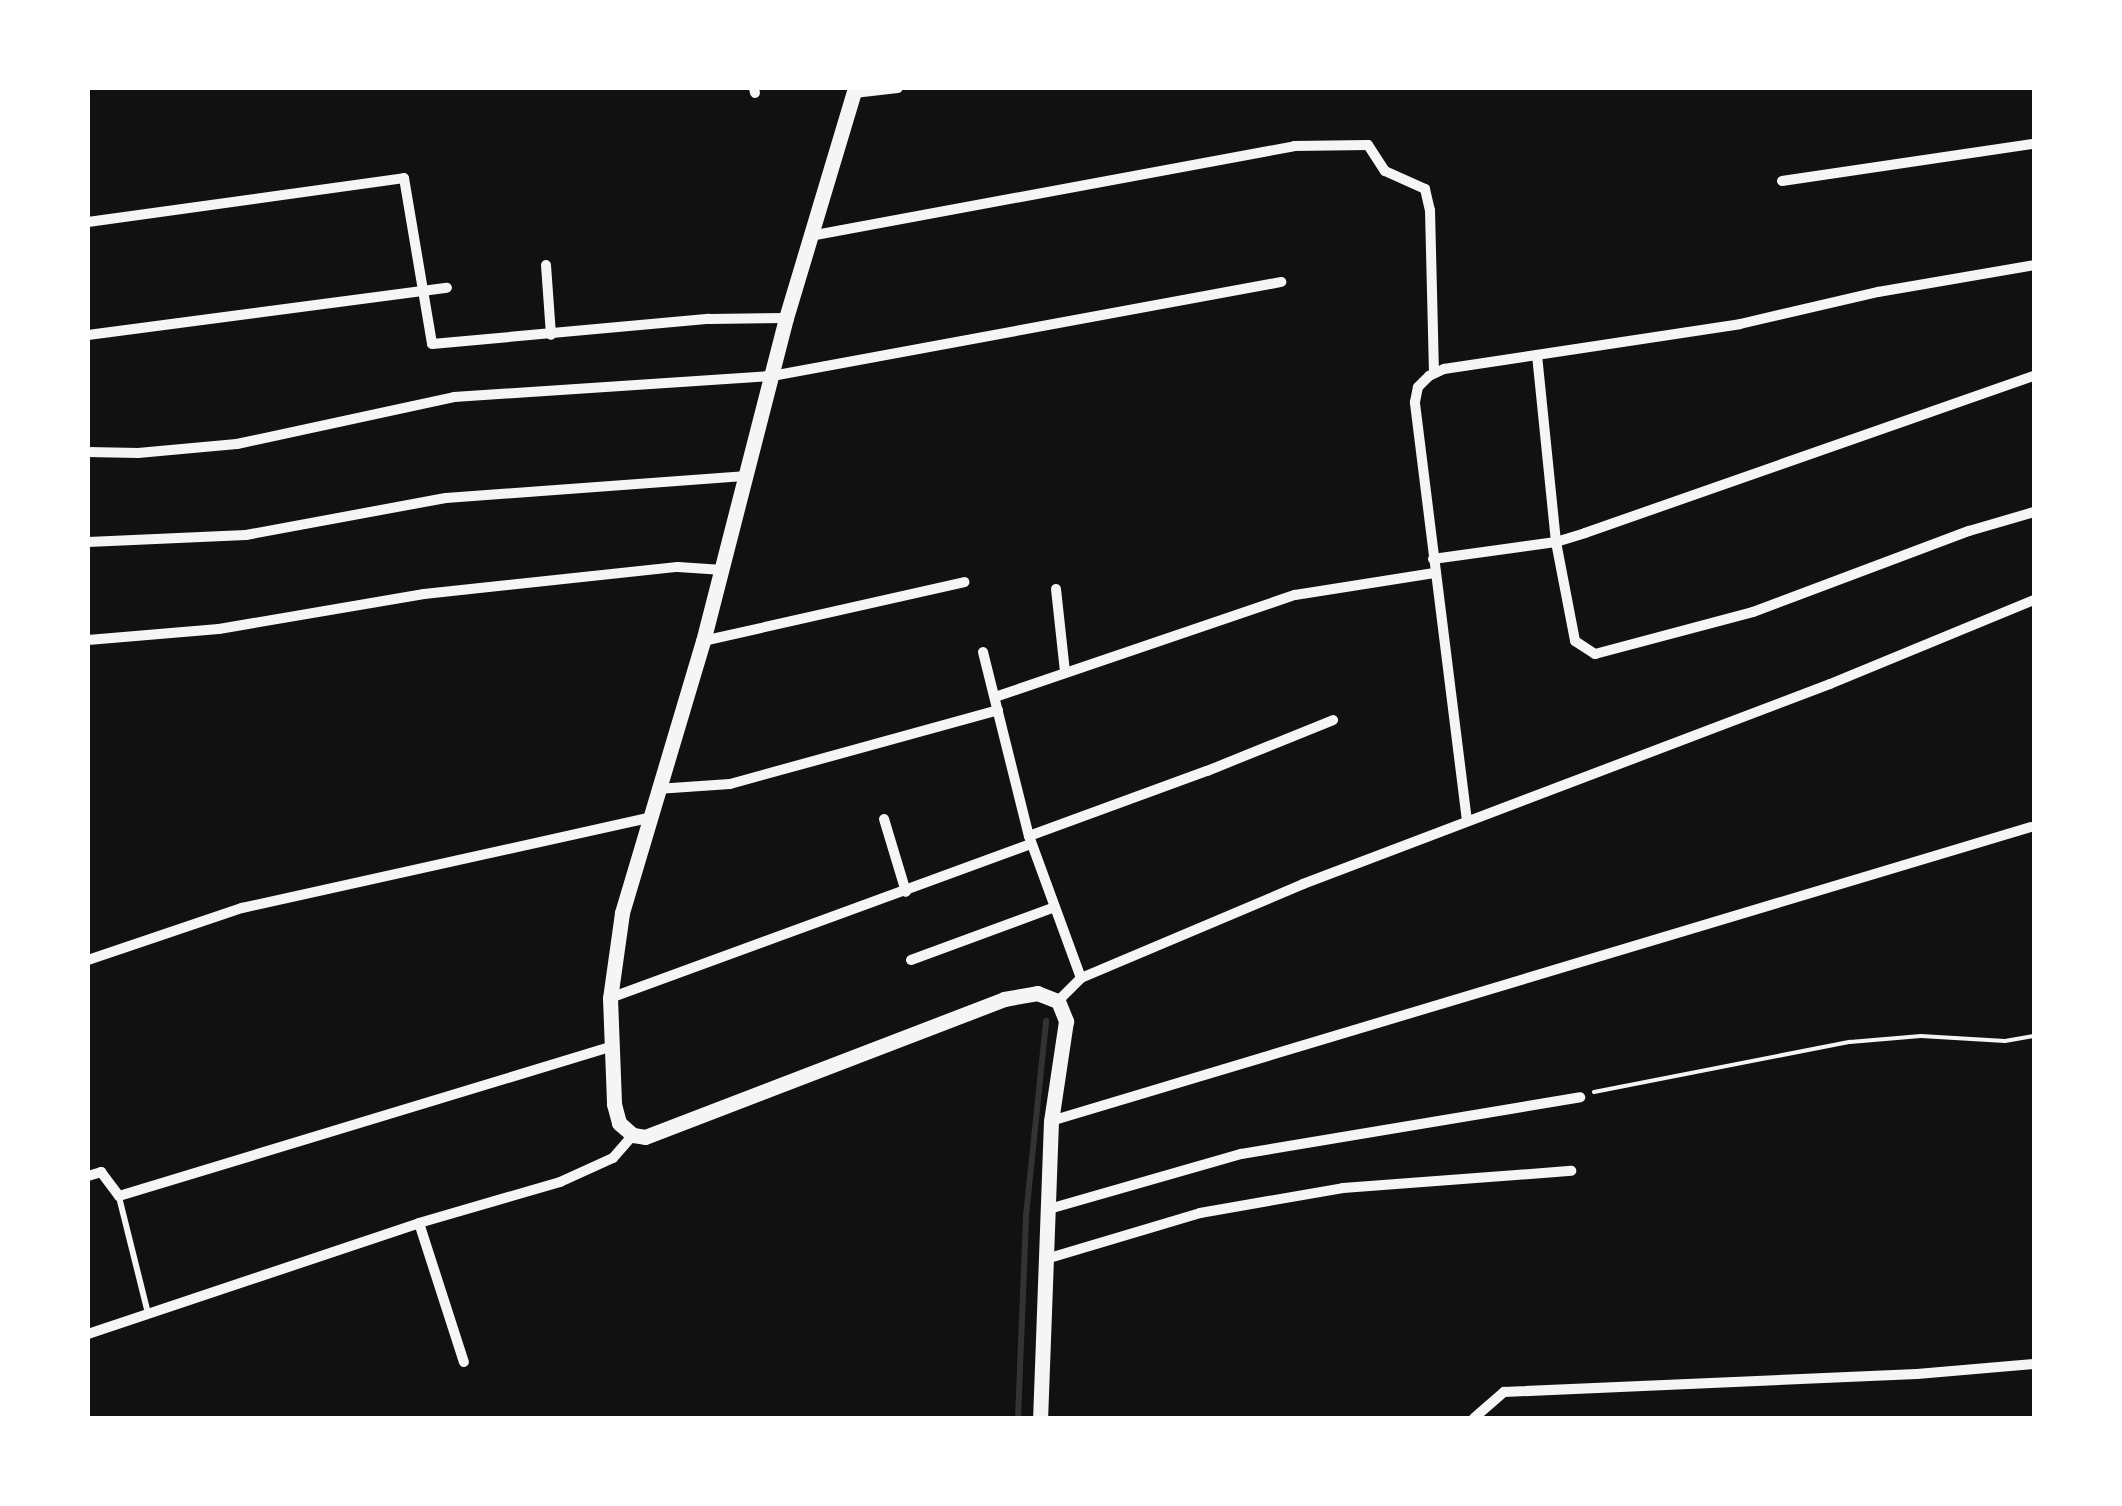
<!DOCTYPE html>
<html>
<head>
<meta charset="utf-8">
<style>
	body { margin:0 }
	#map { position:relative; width:2122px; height:1506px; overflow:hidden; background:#111; font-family:Ubuntu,sans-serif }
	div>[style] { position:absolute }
	.stream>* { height:6px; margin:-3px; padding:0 3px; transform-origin:3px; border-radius:3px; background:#333 }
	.path>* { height:4px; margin:-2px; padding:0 2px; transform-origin:2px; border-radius:2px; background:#f5f5f5 }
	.service>* { height:6px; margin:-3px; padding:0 3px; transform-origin:3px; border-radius:3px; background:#f5f5f5 }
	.minor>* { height:10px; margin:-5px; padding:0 5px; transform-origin:5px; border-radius:5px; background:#f5f5f5 }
	.tertiary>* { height:15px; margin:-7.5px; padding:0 7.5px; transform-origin:7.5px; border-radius:7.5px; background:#f5f5f5 }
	span { translate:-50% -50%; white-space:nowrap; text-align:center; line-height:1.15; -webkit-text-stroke:9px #fff; paint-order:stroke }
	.frame { position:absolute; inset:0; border:90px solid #fff; pointer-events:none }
</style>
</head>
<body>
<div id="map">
	<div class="stream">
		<div style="left:1018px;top:1418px;width:202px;rotate:-87.7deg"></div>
		<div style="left:1026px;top:1216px;width:196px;rotate:-84.1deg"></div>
	</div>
	<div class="path">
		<div style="left:1594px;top:1092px;width:261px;rotate:-11.1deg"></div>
		<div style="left:1850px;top:1042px;width:71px;rotate:-4.8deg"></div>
		<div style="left:1921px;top:1036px;width:84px;rotate:3.4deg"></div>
		<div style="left:2005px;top:1041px;width:29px;rotate:-10deg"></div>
	</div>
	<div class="service">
		<div style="left:119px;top:1197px;width:120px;rotate:76deg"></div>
	</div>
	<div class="minor">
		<div style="left:754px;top:88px;width:5px;rotate:79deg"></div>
		<div style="left:854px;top:93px;width:44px;rotate:-6.5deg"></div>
		<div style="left:1782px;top:181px;width:255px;rotate:-8.4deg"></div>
		<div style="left:88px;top:222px;width:319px;rotate:-7.9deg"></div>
		<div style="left:404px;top:178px;width:168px;rotate:80.4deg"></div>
		<div style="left:432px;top:344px;width:278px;rotate:-5.2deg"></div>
		<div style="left:709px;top:319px;width:77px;rotate:-0.7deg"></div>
		<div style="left:810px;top:236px;width:492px;rotate:-10.5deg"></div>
		<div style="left:1294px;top:146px;width:74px;rotate:-0.8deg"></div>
		<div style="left:1368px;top:145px;width:31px;rotate:57deg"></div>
		<div style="left:1385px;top:171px;width:44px;rotate:24.2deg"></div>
		<div style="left:1425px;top:189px;width:22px;rotate:77deg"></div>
		<div style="left:1430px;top:210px;width:161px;rotate:88.6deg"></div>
		<div style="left:546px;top:265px;width:70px;rotate:85.9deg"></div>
		<div style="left:88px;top:335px;width:362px;rotate:-7.5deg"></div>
		<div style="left:1537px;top:355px;width:188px;rotate:84.2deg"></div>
		<div style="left:1556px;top:542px;width:101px;rotate:79.1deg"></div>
		<div style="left:1575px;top:641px;width:24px;rotate:33deg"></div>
		<div style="left:1595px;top:654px;width:163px;rotate:-14.9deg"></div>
		<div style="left:1753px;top:612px;width:231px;rotate:-20.6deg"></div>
		<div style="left:1969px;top:531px;width:68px;rotate:-16.3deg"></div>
		<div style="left:88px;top:452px;width:50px;rotate:1.1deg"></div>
		<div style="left:138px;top:453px;width:99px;rotate:-5.2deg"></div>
		<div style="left:237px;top:444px;width:222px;rotate:-12.2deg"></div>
		<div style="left:454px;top:397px;width:319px;rotate:-3.8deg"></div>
		<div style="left:772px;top:376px;width:518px;rotate:-10.46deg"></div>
		<div style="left:88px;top:542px;width:158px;rotate:-2.5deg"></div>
		<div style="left:246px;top:535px;width:203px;rotate:-10.5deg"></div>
		<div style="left:446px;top:498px;width:302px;rotate:-4.2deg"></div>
		<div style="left:1433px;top:559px;width:124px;rotate:-7.9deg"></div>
		<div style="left:1556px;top:542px;width:30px;rotate:-17deg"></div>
		<div style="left:1585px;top:533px;width:476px;rotate:-19.3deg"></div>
		<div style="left:1056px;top:589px;width:83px;rotate:83.8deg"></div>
		<div style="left:88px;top:640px;width:131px;rotate:-4.8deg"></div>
		<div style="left:219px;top:629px;width:208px;rotate:-9.7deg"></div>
		<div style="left:424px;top:594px;width:255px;rotate:-6.1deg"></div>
		<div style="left:678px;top:567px;width:45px;rotate:3.8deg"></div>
		<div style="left:703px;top:641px;width:268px;rotate:-12.7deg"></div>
		<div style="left:983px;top:652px;width:190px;rotate:76deg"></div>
		<div style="left:1029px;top:836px;width:151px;rotate:69.9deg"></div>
		<div style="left:995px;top:697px;width:317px;rotate:-18.8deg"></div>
		<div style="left:1295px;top:595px;width:141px;rotate:-9deg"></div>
		<div style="left:657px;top:789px;width:73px;rotate:-3.9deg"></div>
		<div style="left:730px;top:784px;width:278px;rotate:-15.4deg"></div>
		<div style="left:884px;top:819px;width:76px;rotate:73.2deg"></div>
		<div style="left:1467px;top:821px;width:422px;rotate:-97.1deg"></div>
		<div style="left:1415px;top:402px;width:15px;rotate:-79deg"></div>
		<div style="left:1418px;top:387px;width:16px;rotate:-45deg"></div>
		<div style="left:1429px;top:376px;width:17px;rotate:-25deg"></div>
		<div style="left:1444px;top:369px;width:299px;rotate:-8.6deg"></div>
		<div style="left:1740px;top:324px;width:142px;rotate:-13.1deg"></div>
		<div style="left:1878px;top:292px;width:158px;rotate:-9.8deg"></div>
		<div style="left:1029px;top:836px;width:189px;rotate:-20.1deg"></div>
		<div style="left:1207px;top:771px;width:136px;rotate:-22deg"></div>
		<div style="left:88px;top:960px;width:163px;rotate:-18.7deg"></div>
		<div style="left:242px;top:908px;width:417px;rotate:-12.5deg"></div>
		<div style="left:911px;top:960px;width:153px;rotate:-20.2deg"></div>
		<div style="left:610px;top:998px;width:448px;rotate:-20.1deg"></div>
		<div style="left:1058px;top:1001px;width:33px;rotate:-45deg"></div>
		<div style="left:1081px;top:978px;width:241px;rotate:-22.9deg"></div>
		<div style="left:1303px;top:884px;width:564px;rotate:-20.78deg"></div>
		<div style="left:1830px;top:684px;width:221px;rotate:-22.4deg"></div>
		<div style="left:1051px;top:1121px;width:1023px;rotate:-16.7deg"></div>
		<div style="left:88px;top:1176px;width:14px;rotate:-17deg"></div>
		<div style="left:101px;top:1172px;width:30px;rotate:53deg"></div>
		<div style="left:119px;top:1196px;width:513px;rotate:-16.88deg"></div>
		<div style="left:1049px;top:1209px;width:200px;rotate:-16deg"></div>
		<div style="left:1241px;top:1154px;width:344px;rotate:-9.5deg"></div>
		<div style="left:419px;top:1223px;width:146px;rotate:72.1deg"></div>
		<div style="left:1046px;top:1259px;width:161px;rotate:-16.6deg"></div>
		<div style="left:1200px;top:1213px;width:145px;rotate:-9.9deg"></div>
		<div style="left:1343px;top:1188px;width:229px;rotate:-4.3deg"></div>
		<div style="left:88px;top:1334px;width:349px;rotate:-18.5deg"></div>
		<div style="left:419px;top:1223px;width:147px;rotate:-16.2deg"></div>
		<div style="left:560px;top:1182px;width:58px;rotate:-24.4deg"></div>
		<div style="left:613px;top:1158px;width:30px;rotate:-49deg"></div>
		<div style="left:1474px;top:1418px;width:40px;rotate:-41deg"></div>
		<div style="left:1504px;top:1392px;width:413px;rotate:-2.5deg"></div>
		<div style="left:1917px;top:1374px;width:117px;rotate:-4.9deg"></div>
	</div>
	<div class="tertiary">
		<div style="left:855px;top:88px;width:240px;rotate:106.7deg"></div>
		<div style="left:786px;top:318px;width:333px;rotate:104.4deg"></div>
		<div style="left:703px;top:641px;width:284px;rotate:106.6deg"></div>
		<div style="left:622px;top:913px;width:86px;rotate:98deg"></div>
		<div style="left:610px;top:998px;width:106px;rotate:87.8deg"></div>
		<div style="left:614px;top:1104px;width:20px;rotate:75deg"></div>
		<div style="left:619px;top:1123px;width:18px;rotate:41deg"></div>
		<div style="left:633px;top:1135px;width:12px;rotate:9deg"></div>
		<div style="left:645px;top:1137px;width:385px;rotate:-21deg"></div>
		<div style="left:1004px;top:999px;width:34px;rotate:-10deg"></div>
		<div style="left:1037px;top:993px;width:22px;rotate:21deg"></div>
		<div style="left:1058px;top:1001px;width:22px;rotate:68deg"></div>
		<div style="left:1066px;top:1021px;width:101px;rotate:98.5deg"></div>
		<div style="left:1051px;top:1121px;width:297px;rotate:92.1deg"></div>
	</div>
	<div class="frame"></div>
</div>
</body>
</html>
